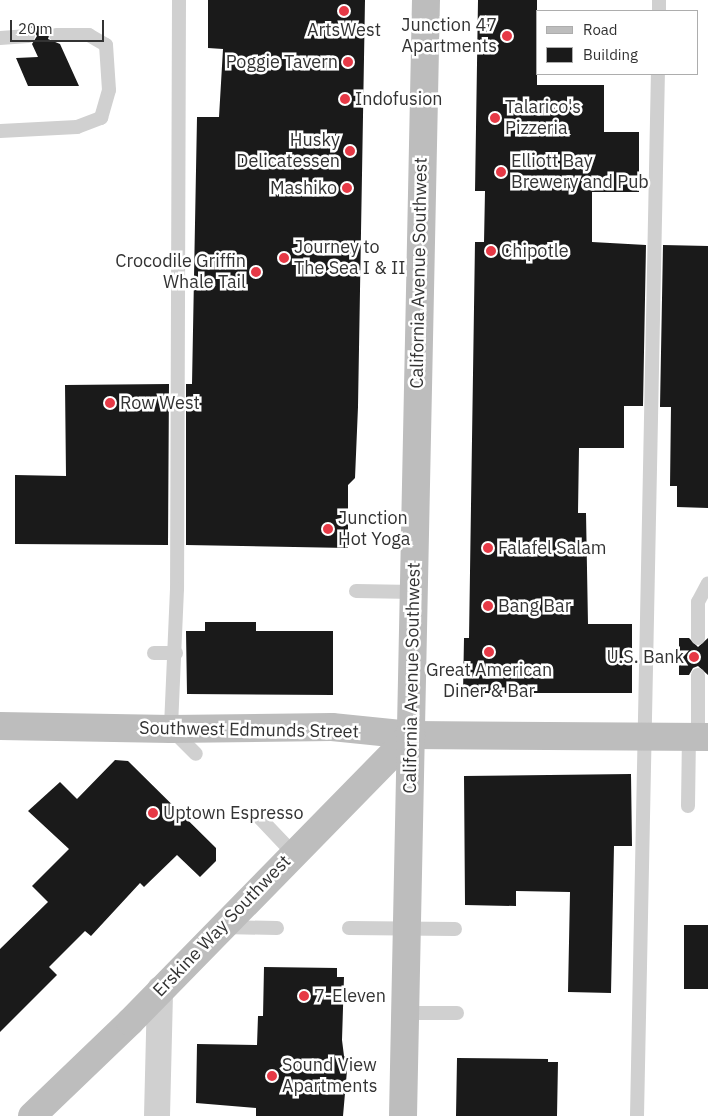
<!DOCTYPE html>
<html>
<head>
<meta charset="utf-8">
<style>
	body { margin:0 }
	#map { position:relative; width:708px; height:1116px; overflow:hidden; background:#fff; font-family:"IBM Plex Sans",sans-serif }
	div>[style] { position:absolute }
	.building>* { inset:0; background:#1a1a1a; transform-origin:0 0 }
	.lane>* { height:14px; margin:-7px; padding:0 7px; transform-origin:7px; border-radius:7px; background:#d0d0d0 }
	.street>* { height:26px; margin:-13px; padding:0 13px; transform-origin:13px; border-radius:13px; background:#d0d0d0 }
	.secondary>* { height:28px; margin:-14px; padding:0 14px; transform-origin:14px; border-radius:14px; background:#bdbdbd }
	.dots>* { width:14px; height:14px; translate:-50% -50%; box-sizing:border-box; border:2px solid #fff; border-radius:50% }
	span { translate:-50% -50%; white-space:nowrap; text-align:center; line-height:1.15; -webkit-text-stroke:5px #fff; paint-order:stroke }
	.poi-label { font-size:18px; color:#333 }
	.right { translate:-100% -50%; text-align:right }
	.left { translate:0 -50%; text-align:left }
	.street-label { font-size:18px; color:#333 }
	.legend { position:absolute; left:536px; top:10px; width:162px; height:65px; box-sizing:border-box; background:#fff; border:1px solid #adadad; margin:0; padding:6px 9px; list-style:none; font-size:15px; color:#333 }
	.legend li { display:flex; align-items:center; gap:10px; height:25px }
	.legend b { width:25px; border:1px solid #adadad }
	.scale { position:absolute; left:10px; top:20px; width:94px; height:22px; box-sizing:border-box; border:2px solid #333; border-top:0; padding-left:6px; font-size:15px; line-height:18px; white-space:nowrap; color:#333; -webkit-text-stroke:4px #fff; paint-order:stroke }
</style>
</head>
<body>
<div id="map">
	<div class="building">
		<div style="clip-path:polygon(208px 0,365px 0,358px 407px,355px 478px,348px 485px,348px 548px,186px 545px,186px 384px,192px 384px,197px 117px,219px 117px,223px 49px,208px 48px)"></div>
		<div style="clip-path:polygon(478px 0,537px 0,537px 85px,604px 85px,604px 132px,639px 132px,639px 192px,592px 192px,592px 242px,646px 245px,643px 406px,624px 406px,624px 448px,579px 448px,578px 513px,586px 513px,588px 624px,632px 624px,632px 693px,463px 693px,464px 638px,469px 638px,475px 242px,484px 242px,485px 191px,475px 191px)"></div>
		<div style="clip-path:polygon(24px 26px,52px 26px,48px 39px,60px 44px,79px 86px,28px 86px,16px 58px,38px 57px,32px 44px,37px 36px,32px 28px)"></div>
		<div style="clip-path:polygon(663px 245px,708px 246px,708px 508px,677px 507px,677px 486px,670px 486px,671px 407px,660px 407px)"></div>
		<div style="clip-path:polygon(169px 384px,168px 545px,15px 544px,15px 475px,66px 476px,65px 385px)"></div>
		<div style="clip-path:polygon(205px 622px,256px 622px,256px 631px,333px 631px,333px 695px,187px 694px,186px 631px,205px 631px)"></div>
		<div style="clip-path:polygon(679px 638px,689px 638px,698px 647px,708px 638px,708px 675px,698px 666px,693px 668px,689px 675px,679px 675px)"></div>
		<div style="clip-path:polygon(115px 760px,128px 761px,216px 848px,216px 861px,200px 877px,177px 855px,144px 887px,140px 883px,91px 936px,85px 931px,49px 967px,57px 975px,0 1032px,0 949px,48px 902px,32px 886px,69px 849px,28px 811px,60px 782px,77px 799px)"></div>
		<div style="clip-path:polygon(631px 774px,632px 846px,614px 846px,611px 993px,568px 992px,570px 892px,516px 891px,516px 906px,465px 905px,464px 776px)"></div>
		<div style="left:684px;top:925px;width:24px;height:64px"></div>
		<div style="clip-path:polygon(264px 967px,337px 968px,337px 977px,344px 977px,342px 1040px,344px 1056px,348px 1059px,343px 1116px,256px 1116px,256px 1108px,196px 1103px,197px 1044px,257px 1045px,258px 1016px,263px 1016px)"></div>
		<div style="clip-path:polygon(457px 1058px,548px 1059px,548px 1062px,558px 1062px,557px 1116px,456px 1116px)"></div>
	</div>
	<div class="lane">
		<div style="left:179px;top:0;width:589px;rotate:90.19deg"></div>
		<div style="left:177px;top:589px;width:140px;rotate:92.5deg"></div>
		<div style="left:171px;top:729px;width:35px;rotate:45deg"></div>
		<div style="left:659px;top:11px;width:11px;rotate:-90deg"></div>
		<div style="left:0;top:38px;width:28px;rotate:-4deg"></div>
		<div style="left:0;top:131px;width:77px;rotate:-3deg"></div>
		<div style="left:77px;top:127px;width:26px;rotate:-21deg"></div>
		<div style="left:101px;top:118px;width:29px;rotate:-74deg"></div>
		<div style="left:109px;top:90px;width:45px;rotate:-93.8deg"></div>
		<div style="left:106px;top:45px;width:20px;rotate:-150deg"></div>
		<div style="left:89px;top:35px;width:33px;rotate:180deg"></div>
		<div style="left:356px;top:591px;width:58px;rotate:1deg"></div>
		<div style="left:698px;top:638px;width:36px;rotate:-90deg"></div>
		<div style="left:698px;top:602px;width:21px;rotate:-62deg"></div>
		<div style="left:154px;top:653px;width:22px"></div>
		<div style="left:698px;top:675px;width:62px;rotate:90deg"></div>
		<div style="left:688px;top:806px;width:69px;rotate:-89.2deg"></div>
		<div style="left:256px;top:814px;width:54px;rotate:46.5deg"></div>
		<div style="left:223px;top:927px;width:54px;rotate:1.1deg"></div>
		<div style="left:349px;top:928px;width:106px;rotate:0.5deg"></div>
		<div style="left:405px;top:1013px;width:52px"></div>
		<div style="left:637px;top:1116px;width:1042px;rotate:-88.85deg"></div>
	</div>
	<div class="street">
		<div style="left:157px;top:1116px;width:127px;rotate:-88.6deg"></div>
	</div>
	<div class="secondary">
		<div style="left:0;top:726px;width:171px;rotate:1deg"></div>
		<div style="left:171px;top:729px;width:161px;rotate:-0.7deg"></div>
		<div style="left:332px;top:727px;width:79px;rotate:5.8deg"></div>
		<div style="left:411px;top:735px;width:297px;rotate:0.4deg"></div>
		<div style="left:32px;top:1116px;width:136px;rotate:-43.8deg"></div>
		<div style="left:130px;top:1022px;width:402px;rotate:-45.6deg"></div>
		<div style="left:403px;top:1116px;width:1116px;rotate:-88.82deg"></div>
	</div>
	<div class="dots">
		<div style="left:344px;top:11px;background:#e63946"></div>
		<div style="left:507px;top:36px;background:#e63946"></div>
		<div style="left:348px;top:62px;background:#e63946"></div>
		<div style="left:345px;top:99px;background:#e63946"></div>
		<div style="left:495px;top:118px;background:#e63946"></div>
		<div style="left:350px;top:151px;background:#e63946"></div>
		<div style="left:501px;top:172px;background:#e63946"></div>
		<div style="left:347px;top:188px;background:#e63946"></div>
		<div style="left:491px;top:251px;background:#e63946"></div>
		<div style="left:284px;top:258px;background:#e63946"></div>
		<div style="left:256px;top:272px;background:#e63946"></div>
		<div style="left:110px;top:403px;background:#e63946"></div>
		<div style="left:328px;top:529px;background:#e63946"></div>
		<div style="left:488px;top:548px;background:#e63946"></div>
		<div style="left:488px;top:606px;background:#e63946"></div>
		<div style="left:489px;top:652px;background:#e63946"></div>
		<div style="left:694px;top:657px;background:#e63946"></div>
		<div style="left:153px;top:813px;background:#e63946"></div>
		<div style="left:304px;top:996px;background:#e63946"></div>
		<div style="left:272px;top:1076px;background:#e63946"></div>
	</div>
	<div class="poi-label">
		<span class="right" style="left:497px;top:36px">Junction 47<br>Apartments</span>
		<span style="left:344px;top:30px">ArtsWest</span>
		<span class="right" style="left:338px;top:62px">Poggie Tavern</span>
		<span class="left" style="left:355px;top:99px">Indofusion</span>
		<span class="left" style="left:505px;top:118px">Talarico's<br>Pizzeria</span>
		<span class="right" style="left:340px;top:151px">Husky<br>Delicatessen</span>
		<span class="left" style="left:511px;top:172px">Elliott Bay<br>Brewery and Pub</span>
		<span class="right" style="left:337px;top:188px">Mashiko</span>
		<span class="left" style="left:294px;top:258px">Journey to<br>The Sea I &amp; II</span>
		<span class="left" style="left:501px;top:251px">Chipotle</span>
		<span class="right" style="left:246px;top:272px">Crocodile Griffin<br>Whale Tail</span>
		<span class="left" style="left:120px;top:403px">Row West</span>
		<span class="left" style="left:338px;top:529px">Junction<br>Hot Yoga</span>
		<span class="left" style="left:498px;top:548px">Falafel Salam</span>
		<span class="left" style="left:498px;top:606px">Bang Bar</span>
		<span class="right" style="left:684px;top:657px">U.S. Bank</span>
		<span style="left:489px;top:681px">Great American<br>Diner &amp; Bar</span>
		<span class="left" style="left:163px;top:813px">Uptown Espresso</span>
		<span class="left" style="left:314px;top:996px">7-Eleven</span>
		<span class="left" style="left:282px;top:1076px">Sound View<br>Apartments</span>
	</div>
	<div class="street-label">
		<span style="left:419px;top:273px;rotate:-89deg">California Avenue Southwest</span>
		<span style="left:412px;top:678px;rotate:-89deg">California Avenue Southwest</span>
		<span style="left:249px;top:730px;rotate:1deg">Southwest Edmunds Street</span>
		<span style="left:222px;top:926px;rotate:-46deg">Erskine Way Southwest</span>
	</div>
	<ul class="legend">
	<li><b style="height:6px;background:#bdbdbd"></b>Road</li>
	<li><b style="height:14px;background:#1a1a1a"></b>Building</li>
	</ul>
	<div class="scale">20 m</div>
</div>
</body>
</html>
